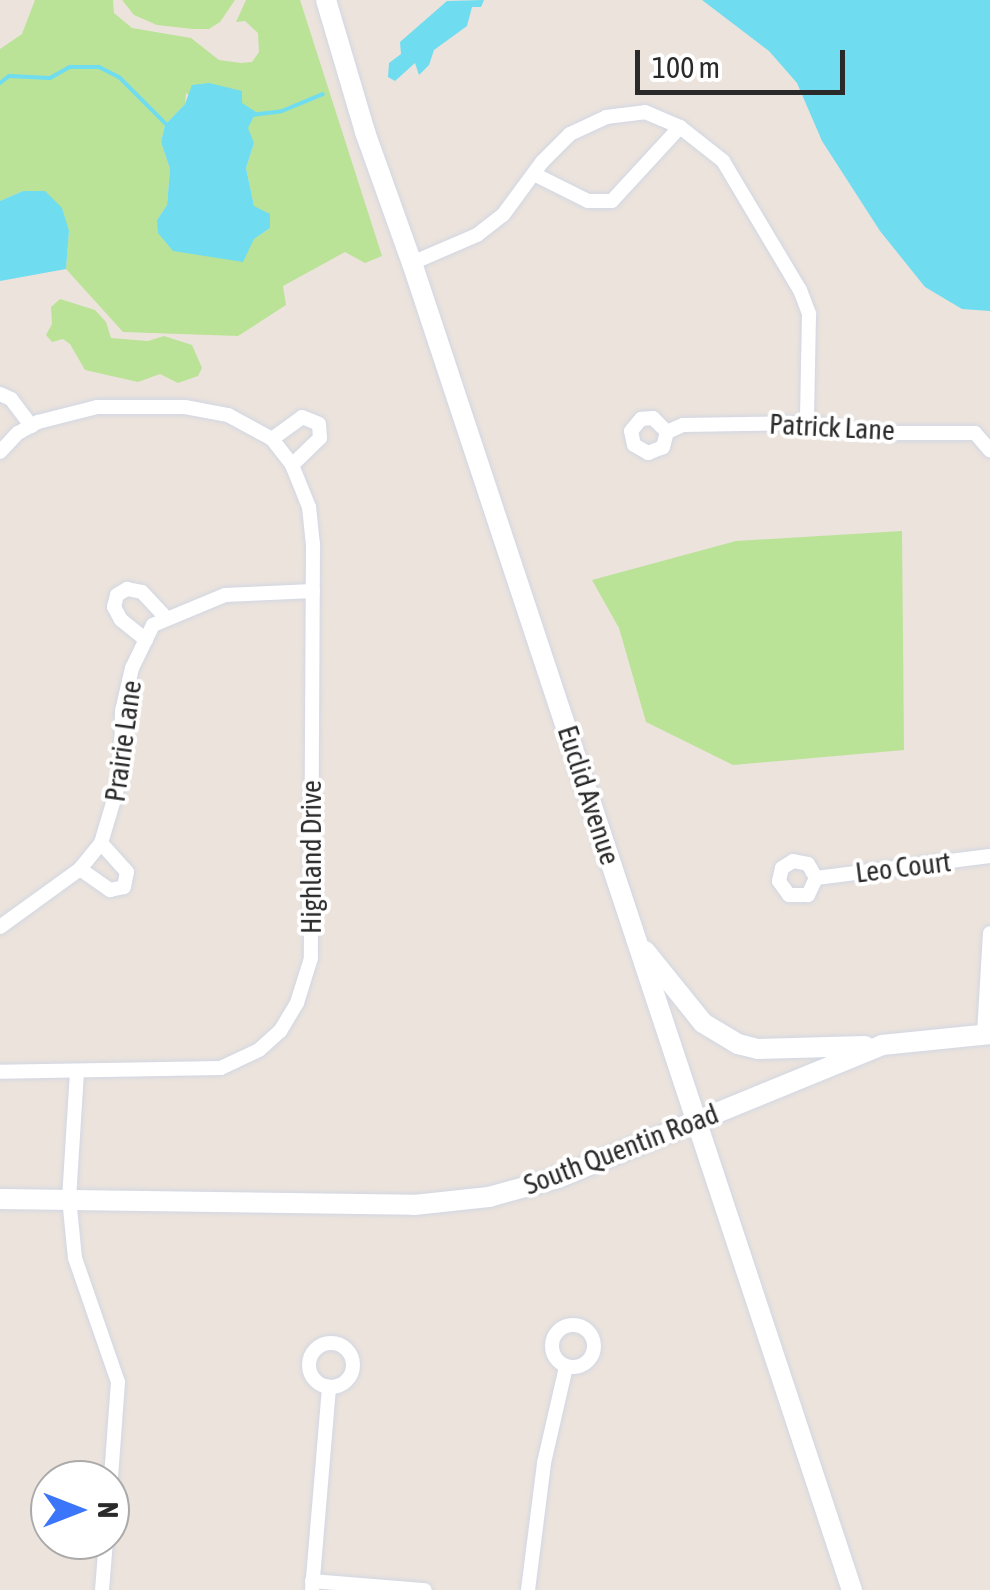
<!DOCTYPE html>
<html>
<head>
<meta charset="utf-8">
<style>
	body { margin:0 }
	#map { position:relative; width:990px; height:1590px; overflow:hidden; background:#ece3dc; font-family:"Asap Condensed",sans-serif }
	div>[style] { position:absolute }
	.green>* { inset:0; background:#bae398 }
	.water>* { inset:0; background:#6fdcef }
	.stream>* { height:4px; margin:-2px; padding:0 2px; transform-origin:2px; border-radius:2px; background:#6fdcef }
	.roads { filter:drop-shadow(0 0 2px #d1d7e3) drop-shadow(0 0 2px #d1d7e3) }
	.minor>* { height:14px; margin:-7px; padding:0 7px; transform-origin:7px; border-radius:7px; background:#fff }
	.minor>.ring { margin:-7px; padding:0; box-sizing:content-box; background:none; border:14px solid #fff; border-radius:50% }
	.secondary>* { height:20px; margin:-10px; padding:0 10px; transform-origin:10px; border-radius:10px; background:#fff }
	span { translate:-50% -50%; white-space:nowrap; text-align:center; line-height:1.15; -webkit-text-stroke:8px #fff; paint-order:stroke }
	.street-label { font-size:28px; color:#2a2a2a }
	.north { position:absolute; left:30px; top:1460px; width:100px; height:100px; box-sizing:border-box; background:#fff; border:2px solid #aaa; border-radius:50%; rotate:90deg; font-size:28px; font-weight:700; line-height:40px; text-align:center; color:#2a2a2a }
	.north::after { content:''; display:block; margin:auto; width:35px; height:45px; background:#3b75fa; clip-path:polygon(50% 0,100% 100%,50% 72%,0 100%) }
	.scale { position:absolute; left:635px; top:50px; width:210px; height:45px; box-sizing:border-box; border:5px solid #2a2a2a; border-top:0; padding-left:12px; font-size:30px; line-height:35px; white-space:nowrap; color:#2a2a2a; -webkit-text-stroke:8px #fff; paint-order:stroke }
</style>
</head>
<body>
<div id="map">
	<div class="green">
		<div style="clip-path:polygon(evenodd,35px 0,113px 0,114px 13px,132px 28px,191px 38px,219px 60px,241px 63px,252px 62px,259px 52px,258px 33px,245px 21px,236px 22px,246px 0,300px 0,382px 256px,365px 263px,345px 252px,283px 286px,286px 305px,238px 336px,123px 332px,66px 269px,69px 231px,23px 191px,0 201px,0 49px,22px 34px,35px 0,186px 93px,254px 143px,246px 168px,254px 206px,270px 228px,254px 239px,157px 220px,167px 205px,170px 169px,161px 142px,165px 125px,185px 104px,186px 93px)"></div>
		<div style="clip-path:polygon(122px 0,235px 0,220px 22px,209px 29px,193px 29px,157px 25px,134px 15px)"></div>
		<div style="clip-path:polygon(60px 299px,95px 310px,106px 322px,111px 338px,148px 341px,164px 336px,192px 345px,202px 368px,198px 376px,178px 383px,160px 374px,138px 382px,85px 370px,70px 344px,63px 339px,52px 342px,46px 335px,52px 324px,51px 307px)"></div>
		<div style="clip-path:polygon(902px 531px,904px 750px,733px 765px,646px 722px,619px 628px,592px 580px,736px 541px)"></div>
	</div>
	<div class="water">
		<div style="clip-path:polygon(484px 0,481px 7px,472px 7px,467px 26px,434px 50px,429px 65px,419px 75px,415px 63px,395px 81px,388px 77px,389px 63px,401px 54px,400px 42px,447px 1px)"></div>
		<div style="clip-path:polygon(702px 0,990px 0,990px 311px,962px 309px,925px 287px,880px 231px,822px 141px,797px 83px,769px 51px)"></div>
		<div style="clip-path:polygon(209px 83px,242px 91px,242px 103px,256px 112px,248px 128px,254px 143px,246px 168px,254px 206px,270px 214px,270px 228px,254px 239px,243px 262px,173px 251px,158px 233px,157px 220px,167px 205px,170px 169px,161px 142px,165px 125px,185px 104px,192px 85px)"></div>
		<div style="clip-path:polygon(23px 191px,45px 191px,62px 208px,69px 231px,66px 269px,0 281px,0 201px)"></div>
	</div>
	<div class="stream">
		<div style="left:0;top:83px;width:11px;rotate:-38deg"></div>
		<div style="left:9px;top:76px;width:41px;rotate:2.8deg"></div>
		<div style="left:50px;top:78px;width:23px;rotate:-29deg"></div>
		<div style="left:70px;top:67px;width:29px"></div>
		<div style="left:99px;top:67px;width:22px;rotate:27deg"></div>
		<div style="left:119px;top:77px;width:68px;rotate:45deg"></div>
		<div style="left:251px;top:115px;width:31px;rotate:-7deg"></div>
		<div style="left:282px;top:111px;width:44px;rotate:-22.5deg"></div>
	</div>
	<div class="roads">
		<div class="minor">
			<div style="left:680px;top:127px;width:55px;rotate:38.3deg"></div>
			<div style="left:723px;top:161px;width:150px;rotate:59.2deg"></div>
			<div style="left:800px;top:290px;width:26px;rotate:69deg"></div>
			<div style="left:809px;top:314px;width:109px;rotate:91.1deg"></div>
			<div style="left:412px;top:263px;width:71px;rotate:-23.3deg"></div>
			<div style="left:477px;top:235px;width:33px;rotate:-38deg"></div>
			<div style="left:503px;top:215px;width:66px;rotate:-53.7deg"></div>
			<div style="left:542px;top:162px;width:40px;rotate:-45deg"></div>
			<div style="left:570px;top:134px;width:40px;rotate:-25deg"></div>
			<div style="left:606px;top:117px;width:39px;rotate:-7deg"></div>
			<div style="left:645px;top:112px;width:38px;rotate:23deg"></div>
			<div style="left:680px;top:127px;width:100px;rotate:132.6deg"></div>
			<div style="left:612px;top:201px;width:24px;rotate:180deg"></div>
			<div style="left:588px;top:201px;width:60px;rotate:-153.4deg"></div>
			<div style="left:0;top:394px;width:12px;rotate:24deg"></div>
			<div style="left:11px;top:399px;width:34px;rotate:53deg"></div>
			<div style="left:653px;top:418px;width:20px;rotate:45deg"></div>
			<div style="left:667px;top:432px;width:16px;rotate:105deg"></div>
			<div style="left:663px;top:447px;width:16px;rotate:158deg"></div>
			<div style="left:648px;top:453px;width:16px;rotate:-150deg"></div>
			<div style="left:634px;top:445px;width:14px;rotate:-102deg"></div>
			<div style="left:631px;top:431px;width:16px;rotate:-50deg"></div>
			<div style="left:641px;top:419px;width:12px;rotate:-5deg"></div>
			<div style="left:667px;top:432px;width:17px;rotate:-24deg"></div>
			<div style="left:683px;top:425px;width:124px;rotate:-0.9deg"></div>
			<div style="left:807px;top:423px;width:71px;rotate:8.1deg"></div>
			<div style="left:877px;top:433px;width:98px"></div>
			<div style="left:975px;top:433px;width:23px;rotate:49deg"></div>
			<div style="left:272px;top:439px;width:37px;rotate:-36deg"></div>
			<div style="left:302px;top:417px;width:18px;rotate:22deg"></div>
			<div style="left:319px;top:424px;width:14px;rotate:86deg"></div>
			<div style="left:320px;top:438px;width:39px;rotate:136deg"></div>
			<div style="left:0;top:452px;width:26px;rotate:-47deg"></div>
			<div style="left:18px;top:433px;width:23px;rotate:-29deg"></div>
			<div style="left:38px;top:422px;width:61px;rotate:-14.3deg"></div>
			<div style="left:97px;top:407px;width:88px"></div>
			<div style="left:185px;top:407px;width:44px;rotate:10.5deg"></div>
			<div style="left:228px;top:415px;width:50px;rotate:28.6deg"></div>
			<div style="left:272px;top:439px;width:33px;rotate:52deg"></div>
			<div style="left:292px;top:465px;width:45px;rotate:68deg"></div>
			<div style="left:309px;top:507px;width:36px;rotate:84deg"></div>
			<div style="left:313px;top:543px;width:415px;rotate:90.3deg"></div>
			<div style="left:311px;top:958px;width:47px;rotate:107.3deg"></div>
			<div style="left:297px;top:1003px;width:33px;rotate:121deg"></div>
			<div style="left:280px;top:1031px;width:28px;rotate:138deg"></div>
			<div style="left:259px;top:1050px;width:42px;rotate:154.7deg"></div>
			<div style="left:221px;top:1068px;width:221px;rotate:179deg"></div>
			<div style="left:146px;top:640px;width:32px;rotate:-141deg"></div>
			<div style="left:121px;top:620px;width:15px;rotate:-118deg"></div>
			<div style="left:114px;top:607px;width:12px;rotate:-76deg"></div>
			<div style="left:117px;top:595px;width:12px;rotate:-31deg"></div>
			<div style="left:127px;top:589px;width:15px;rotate:11deg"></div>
			<div style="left:142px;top:592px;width:35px;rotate:47deg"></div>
			<div style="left:793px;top:861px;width:15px;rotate:11deg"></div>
			<div style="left:808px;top:864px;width:16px;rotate:60deg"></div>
			<div style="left:816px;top:878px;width:19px;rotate:115deg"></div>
			<div style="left:808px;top:895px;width:19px;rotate:180deg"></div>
			<div style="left:789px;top:895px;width:17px;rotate:-126deg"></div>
			<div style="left:779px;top:881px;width:13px;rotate:-77deg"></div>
			<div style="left:782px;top:868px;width:13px;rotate:-32deg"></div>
			<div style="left:80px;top:869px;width:37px;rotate:35deg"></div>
			<div style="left:110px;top:890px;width:14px;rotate:-12deg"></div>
			<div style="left:124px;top:887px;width:15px;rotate:-79deg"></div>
			<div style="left:127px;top:872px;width:39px;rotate:-132deg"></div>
			<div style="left:816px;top:878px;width:175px;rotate:-7.2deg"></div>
			<div style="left:0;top:927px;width:99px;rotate:-35.9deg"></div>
			<div style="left:80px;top:869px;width:33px;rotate:-51deg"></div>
			<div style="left:101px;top:843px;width:70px;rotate:-73.4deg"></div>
			<div style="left:121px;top:776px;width:65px;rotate:-89.1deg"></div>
			<div style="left:122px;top:711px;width:44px;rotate:-76.9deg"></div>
			<div style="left:132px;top:668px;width:48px;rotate:-64deg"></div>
			<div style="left:153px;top:625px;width:78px;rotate:-22.6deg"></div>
			<div style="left:225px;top:595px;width:88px;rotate:-2.6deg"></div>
			<div style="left:984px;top:1034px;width:101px;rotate:-86.6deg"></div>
			<div style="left:77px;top:1072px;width:126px;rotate:93.6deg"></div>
			<div style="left:69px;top:1198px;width:60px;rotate:84.3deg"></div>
			<div style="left:75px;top:1258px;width:131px;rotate:70.9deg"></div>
			<div style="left:118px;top:1382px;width:110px;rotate:94.2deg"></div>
			<div class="ring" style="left:552px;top:1325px;width:28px;height:28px"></div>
			<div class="ring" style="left:309px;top:1343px;width:30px;height:30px"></div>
			<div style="left:312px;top:1581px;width:113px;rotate:4.6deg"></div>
			<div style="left:102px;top:1590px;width:50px;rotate:-85.4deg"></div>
			<div style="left:312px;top:1590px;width:204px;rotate:-85.2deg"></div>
			<div style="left:528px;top:1590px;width:128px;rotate:-82.8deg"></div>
			<div style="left:544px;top:1463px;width:98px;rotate:-77.1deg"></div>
		</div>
		<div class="secondary">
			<div style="left:326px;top:0;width:138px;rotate:73.5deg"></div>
			<div style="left:365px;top:132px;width:139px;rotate:70.3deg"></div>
			<div style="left:412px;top:263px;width:1398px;rotate:71.66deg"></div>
			<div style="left:645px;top:951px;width:92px;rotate:51.1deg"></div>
			<div style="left:703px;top:1023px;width:41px;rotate:31deg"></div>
			<div style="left:738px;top:1044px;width:21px;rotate:14deg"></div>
			<div style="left:758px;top:1049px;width:107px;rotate:-1.6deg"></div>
			<div style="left:0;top:1199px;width:414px;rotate:0.8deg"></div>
			<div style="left:414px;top:1205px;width:75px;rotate:-6.1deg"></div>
			<div style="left:489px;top:1197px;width:72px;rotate:-15.4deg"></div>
			<div style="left:558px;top:1178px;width:350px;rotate:-22.3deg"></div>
			<div style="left:882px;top:1045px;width:109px;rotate:-5.8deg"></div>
		</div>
	</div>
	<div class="street-label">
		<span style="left:832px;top:427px;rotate:3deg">Patrick Lane</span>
		<span style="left:123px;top:741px;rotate:-82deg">Prairie Lane</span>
		<span style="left:589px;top:795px;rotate:72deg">Euclid Avenue</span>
		<span style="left:311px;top:857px;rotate:-90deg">Highland Drive</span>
		<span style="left:903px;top:867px;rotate:-7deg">Leo Court</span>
		<span style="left:621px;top:1149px;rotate:-21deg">South Quentin Road</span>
	</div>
	<div class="north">N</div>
	<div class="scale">100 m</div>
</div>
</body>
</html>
